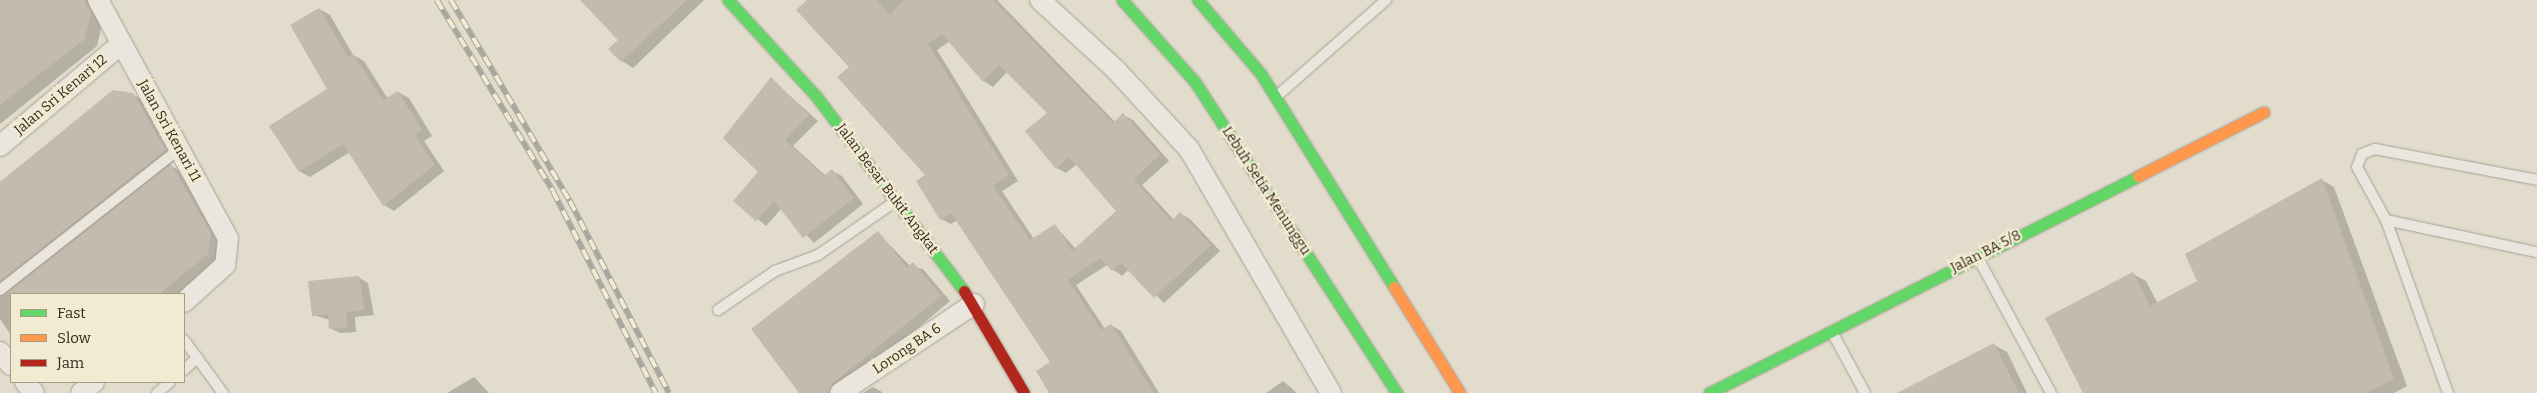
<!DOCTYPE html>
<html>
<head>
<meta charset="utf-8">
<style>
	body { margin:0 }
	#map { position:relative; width:2537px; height:393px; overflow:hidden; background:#e1dccc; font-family:Bitter,serif }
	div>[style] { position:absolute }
	.shadow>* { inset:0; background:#0003 }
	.building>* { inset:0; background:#c4baad }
	.roads { filter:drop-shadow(0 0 1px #a6a195) drop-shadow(0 0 1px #a6a195) }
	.lane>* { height:10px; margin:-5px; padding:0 5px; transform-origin:5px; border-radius:5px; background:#eae6dd }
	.street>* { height:20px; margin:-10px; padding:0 10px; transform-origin:10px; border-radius:10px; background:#eae6dd }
	.fast>* { height:11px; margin:-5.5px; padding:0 5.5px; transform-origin:5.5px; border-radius:5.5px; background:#63d668 }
	.slow>* { height:11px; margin:-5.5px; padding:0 5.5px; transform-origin:5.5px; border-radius:5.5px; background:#ff974d }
	.jam>* { height:11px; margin:-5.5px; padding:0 5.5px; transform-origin:5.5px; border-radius:5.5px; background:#b3261e }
	.rail>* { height:5.5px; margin-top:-2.75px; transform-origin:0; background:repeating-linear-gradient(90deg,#f2ead1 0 11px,#a9a69d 0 22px); box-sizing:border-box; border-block:1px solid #a9a69d }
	span { translate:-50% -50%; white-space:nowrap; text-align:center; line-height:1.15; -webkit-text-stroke:4.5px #f2ead1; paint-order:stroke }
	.street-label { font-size:14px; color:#342a1e }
	.legend { position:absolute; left:10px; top:293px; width:175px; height:90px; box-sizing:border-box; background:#f2ead1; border:1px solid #a69d89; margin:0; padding:6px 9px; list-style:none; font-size:15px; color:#342a1e }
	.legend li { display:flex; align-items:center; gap:10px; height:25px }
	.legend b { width:25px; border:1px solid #a69d89 }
</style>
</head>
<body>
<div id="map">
	<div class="shadow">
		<div style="clip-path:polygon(0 0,91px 0,103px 20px,97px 46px,0 124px)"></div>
		<div style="clip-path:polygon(582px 0,704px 0,633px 68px,622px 61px,619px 41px)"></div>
		<div style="clip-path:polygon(evenodd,808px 0,997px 0,1115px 122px,1123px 115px,1133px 120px,1169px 161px,1142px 185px,1174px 220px,1181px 214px,1190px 219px,1220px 251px,1164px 303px,1129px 269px,1122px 276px,1107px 265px,1076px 285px,1105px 329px,1111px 325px,1121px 331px,1159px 393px,1051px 393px,1051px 362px,957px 220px,951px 224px,941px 219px,927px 175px,808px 0,950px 41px,984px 81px,993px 87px,1007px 72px,1048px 113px,1057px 168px,1066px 173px,1077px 164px,1118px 211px,1076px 249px,1055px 226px,1034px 239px,1002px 191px,1018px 181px,937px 50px,950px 41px)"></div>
		<div style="clip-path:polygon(319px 9px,330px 15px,353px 55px,364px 61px,388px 99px,398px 92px,409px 98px,432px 136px,424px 141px,444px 171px,394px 211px,384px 205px,350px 152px,310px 177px,299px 171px,329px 90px)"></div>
		<div style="clip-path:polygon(771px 79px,818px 121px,793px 146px,826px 176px,832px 171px,842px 176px,863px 204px,814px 243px,782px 208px,766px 226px,735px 200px,760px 172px)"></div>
		<div style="clip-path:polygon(132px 94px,146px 102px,178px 158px,169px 165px,184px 173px,224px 240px,221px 262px,182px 294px,11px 294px,11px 335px,0 319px,0 182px)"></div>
		<div style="clip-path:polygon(2322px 180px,2334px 187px,2407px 386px,2394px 393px,2084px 393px,2133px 274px,2146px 281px,2158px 304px,2199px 282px)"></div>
		<div style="clip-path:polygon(878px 233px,910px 266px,923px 269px,950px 301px,840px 393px,800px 393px)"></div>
		<div style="clip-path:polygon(358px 277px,368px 283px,374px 315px,355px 317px,356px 332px,340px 333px,330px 328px,330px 320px,313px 315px)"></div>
		<div style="clip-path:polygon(1994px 345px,2007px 352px,2027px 393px,1899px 393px)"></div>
		<div style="clip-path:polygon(474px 377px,489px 393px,447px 393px)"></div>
		<div style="clip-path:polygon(1283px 381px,1297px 393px,1266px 393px)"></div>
		<div style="clip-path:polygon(873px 387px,882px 392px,882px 393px,863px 393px)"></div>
	</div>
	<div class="building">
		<div style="clip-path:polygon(0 0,84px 0,91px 11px,85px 39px,0 105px)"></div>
		<div style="clip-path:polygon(580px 0,687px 0,621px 62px,608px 49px,618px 40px)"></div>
		<div style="clip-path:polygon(evenodd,807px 0,876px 0,890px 15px,904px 0,993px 0,1113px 123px,1123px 113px,1160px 155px,1134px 179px,1171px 221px,1180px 212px,1211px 245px,1154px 298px,1121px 263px,1112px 271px,1100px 258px,1068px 280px,1101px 330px,1111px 324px,1154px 393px,1049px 393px,1036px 371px,1050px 362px,951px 213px,940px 220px,916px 181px,925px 175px,837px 77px,849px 67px,796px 10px,807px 0,942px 34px,983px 82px,999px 65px,1047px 113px,1025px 131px,1056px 169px,1069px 157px,1116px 211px,1072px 251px,1055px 224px,1030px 240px,993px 186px,1009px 175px,928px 44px,942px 34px)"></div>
		<div style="clip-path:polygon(319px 8px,348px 57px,353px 54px,383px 100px,398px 91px,422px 130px,415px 135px,435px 165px,383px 206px,343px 144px,299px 172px,269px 126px,327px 89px,290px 25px)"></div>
		<div style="clip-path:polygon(771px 77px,809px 115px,785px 140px,824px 176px,832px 169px,854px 198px,803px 238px,774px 201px,756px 221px,733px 201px,758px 172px,723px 138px)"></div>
		<div style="clip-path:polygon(113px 90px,133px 93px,166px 150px,0 281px,0 182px)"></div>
		<div style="clip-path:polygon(171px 164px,211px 232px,208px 254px,159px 294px,6px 294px)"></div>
		<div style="clip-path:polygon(2322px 178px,2394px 379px,2367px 393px,2083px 393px,2045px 318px,2133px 272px,2150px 306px,2197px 281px,2185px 254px)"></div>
		<div style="clip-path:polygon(878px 231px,907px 268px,913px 262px,941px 296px,833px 383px,828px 393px,799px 393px,751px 329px)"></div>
		<div style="clip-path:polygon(359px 276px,365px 310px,346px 312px,347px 327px,329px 329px,328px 314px,312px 316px,308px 281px)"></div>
		<div style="clip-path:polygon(1994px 343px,2019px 393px,1897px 393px)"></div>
	</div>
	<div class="roads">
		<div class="lane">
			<div style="left:1276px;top:97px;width:147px;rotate:-41.4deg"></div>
			<div style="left:2386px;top:220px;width:154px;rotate:12deg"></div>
			<div style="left:1978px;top:258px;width:153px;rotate:61.6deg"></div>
			<div style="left:0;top:290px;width:228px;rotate:-38.2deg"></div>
			<div style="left:718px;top:310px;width:69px;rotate:-34.4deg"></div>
			<div style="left:775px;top:271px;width:46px;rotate:-20.4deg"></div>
			<div style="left:818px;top:255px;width:95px;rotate:-34.7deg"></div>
			<div style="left:1832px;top:332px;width:69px;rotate:61.6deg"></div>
			<div style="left:184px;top:340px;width:66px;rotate:53.7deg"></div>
			<div style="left:184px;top:370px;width:18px;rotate:-43deg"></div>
			<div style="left:157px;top:393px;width:17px;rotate:-40deg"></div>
			<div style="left:2448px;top:393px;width:184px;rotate:-109.7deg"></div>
			<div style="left:2386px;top:220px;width:60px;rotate:-118.7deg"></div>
			<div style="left:2357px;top:167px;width:14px;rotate:-69deg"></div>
			<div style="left:2362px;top:154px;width:14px;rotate:-21deg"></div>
			<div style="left:2375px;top:149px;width:165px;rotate:10.8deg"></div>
		</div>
		<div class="street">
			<div style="left:98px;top:0;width:271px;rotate:61.4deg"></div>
			<div style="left:228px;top:238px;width:27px;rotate:96deg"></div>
			<div style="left:225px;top:265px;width:55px;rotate:137.9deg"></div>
			<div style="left:1040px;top:0;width:103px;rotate:42.6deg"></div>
			<div style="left:1116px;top:70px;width:108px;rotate:47.3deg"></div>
			<div style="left:1189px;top:149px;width:282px;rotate:59.8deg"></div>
			<div style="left:0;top:146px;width:158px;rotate:-40.1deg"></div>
			<div style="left:0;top:352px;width:17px;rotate:50deg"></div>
			<div style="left:25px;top:382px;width:14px;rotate:51deg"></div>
			<div style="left:81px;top:393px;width:17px;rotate:-40deg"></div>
			<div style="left:840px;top:393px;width:161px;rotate:-33.6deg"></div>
		</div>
		<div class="fast">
			<div style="left:728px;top:0;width:130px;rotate:47.5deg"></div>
			<div style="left:816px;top:96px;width:245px;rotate:52.8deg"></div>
			<div style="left:1122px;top:0;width:110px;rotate:48.3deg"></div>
			<div style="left:1195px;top:82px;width:371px;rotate:57deg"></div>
			<div style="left:1198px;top:0;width:97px;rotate:49.6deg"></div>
			<div style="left:1261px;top:74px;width:251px;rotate:58deg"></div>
			<div style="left:1709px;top:393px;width:481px;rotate:-26.8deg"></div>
		</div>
		<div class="slow">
			<div style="left:2138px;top:176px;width:141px;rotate:-26.9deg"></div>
			<div style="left:1394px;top:287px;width:125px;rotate:58.1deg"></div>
		</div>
		<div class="jam">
			<div style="left:964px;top:291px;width:118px;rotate:59.5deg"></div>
		</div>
	</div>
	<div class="rail">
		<div style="left:437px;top:0;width:223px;rotate:58.7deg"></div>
		<div style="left:553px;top:191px;width:227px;rotate:63deg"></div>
		<div style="left:451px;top:0;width:234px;rotate:59.4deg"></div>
		<div style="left:570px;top:201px;width:216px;rotate:62.7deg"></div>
	</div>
	<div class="street-label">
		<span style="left:61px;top:95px;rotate:-40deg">Jalan Sri Kenari 12</span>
		<span style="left:169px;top:131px;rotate:61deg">Jalan Sri Kenari 11</span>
		<span style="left:887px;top:189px;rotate:53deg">Jalan Besar Bukit Angkat</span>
		<span style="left:1266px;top:191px;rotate:57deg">Lebuh Setia Menunggu</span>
		<span style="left:1986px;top:252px;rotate:-27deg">Jalan BA 5/8</span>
		<span style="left:907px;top:349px;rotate:-34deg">Lorong BA 6</span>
	</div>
	<ul class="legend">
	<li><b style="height:6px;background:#63d668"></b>Fast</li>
	<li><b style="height:6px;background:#ff974d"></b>Slow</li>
	<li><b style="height:6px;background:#b3261e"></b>Jam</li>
	</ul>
</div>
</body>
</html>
